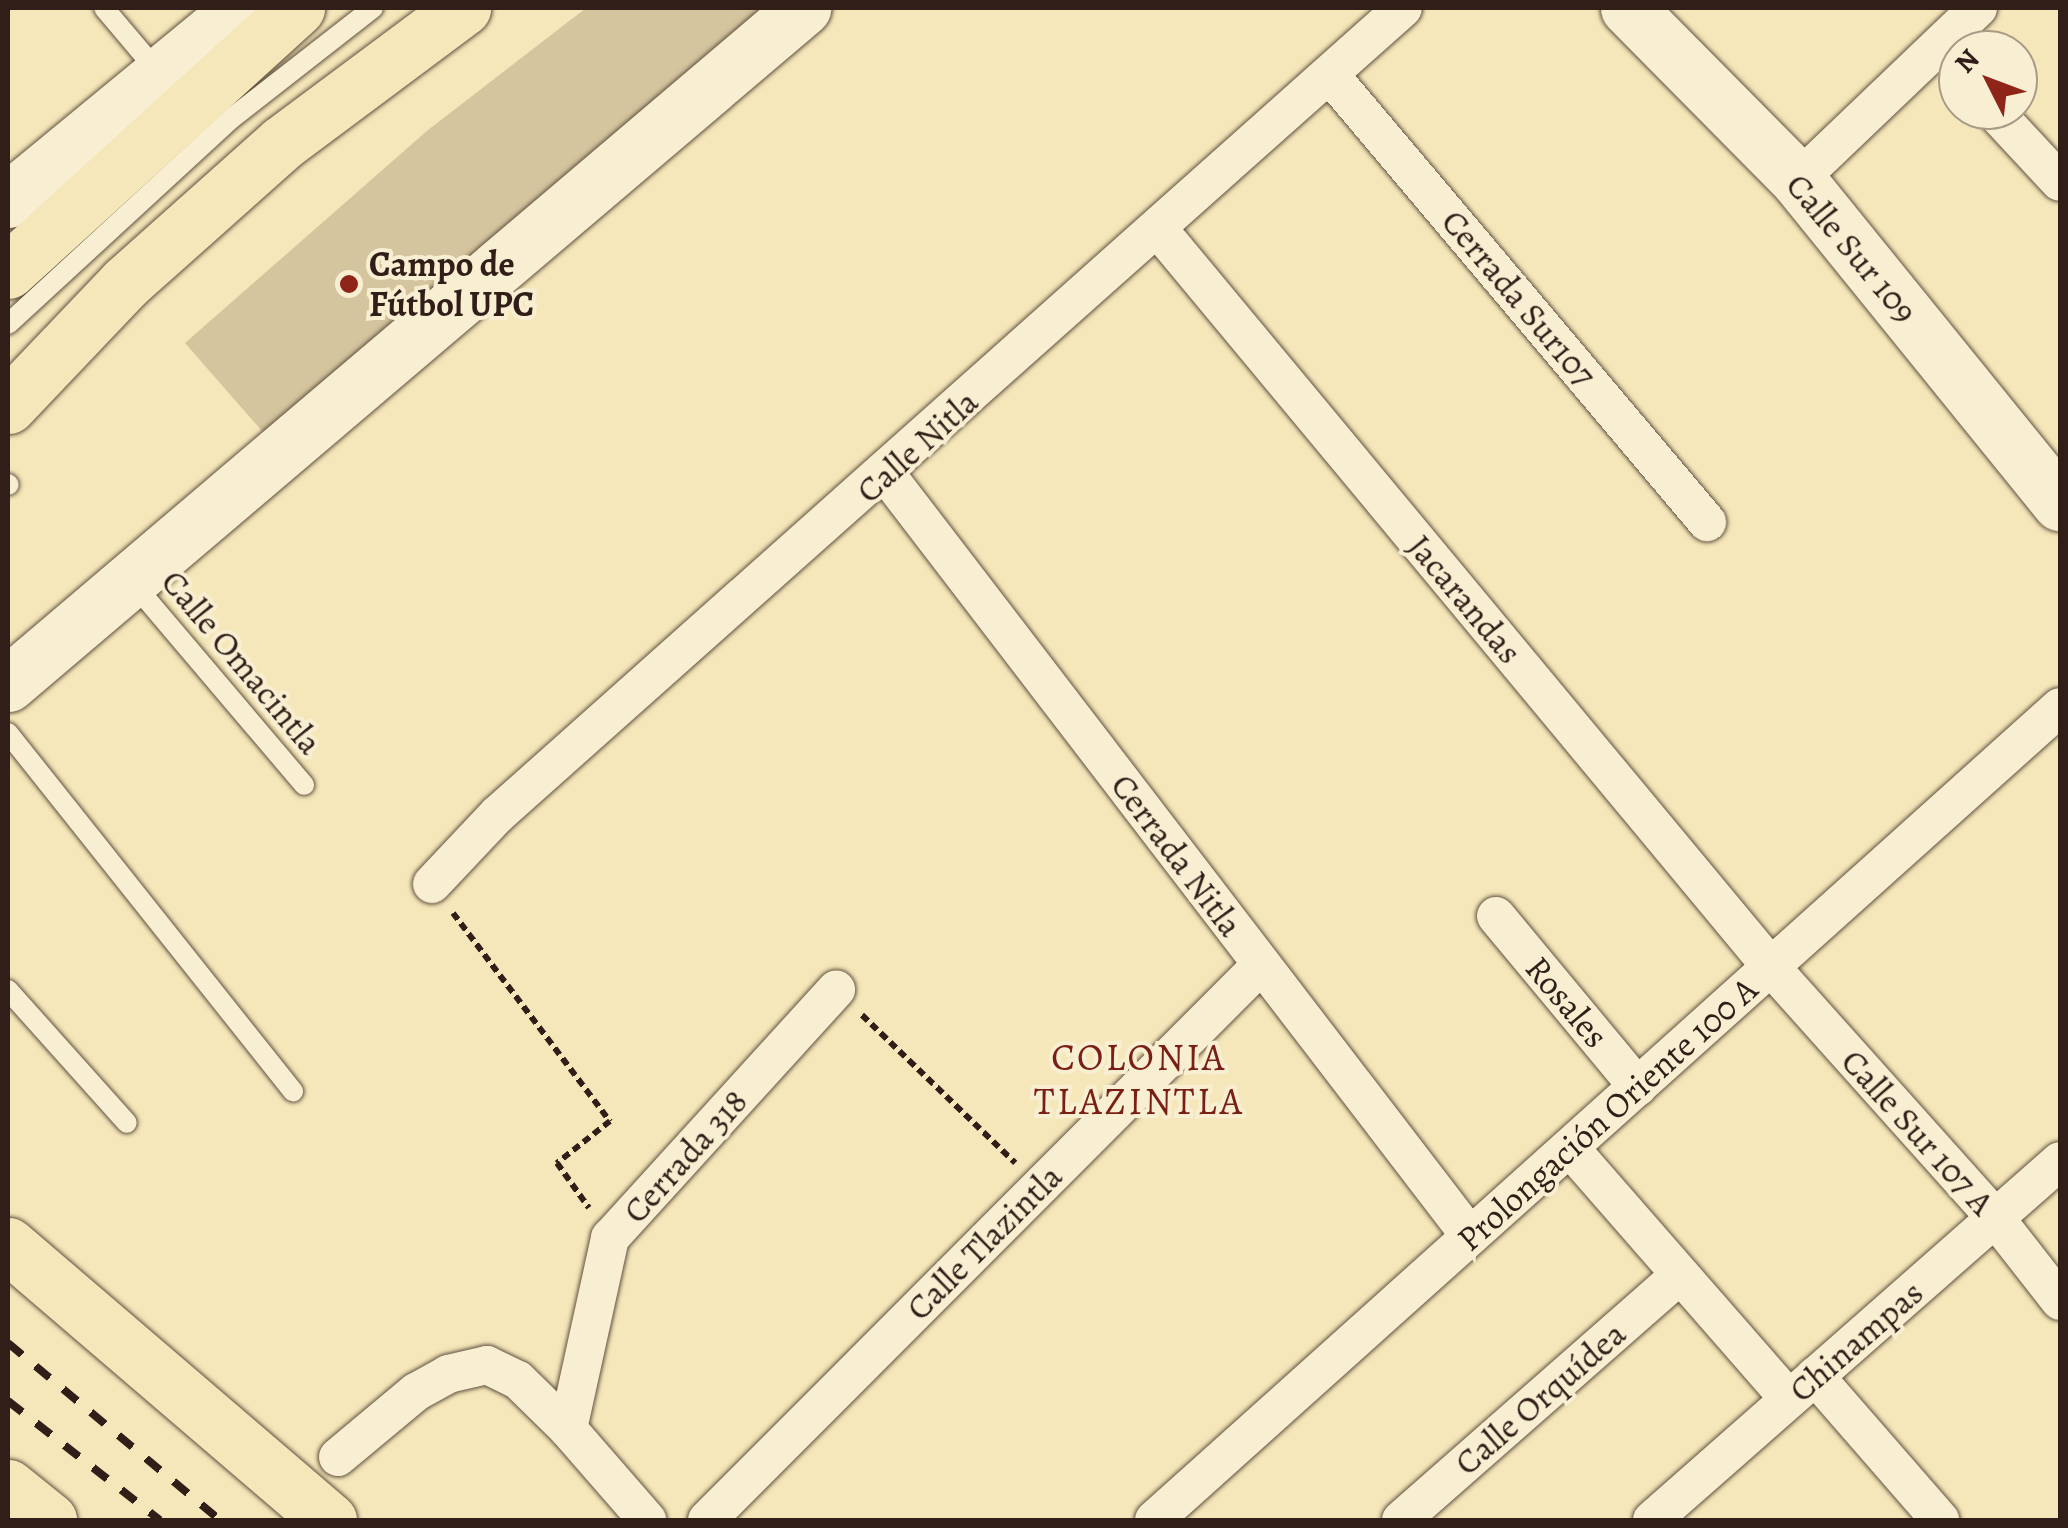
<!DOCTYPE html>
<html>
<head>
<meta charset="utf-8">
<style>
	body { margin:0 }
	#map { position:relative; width:2068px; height:1528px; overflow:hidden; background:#f5e7b9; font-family:Alegreya,serif }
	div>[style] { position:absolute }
	.green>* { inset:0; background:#d4c59e }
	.path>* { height:6px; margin-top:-3px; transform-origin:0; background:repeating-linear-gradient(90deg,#311e18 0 8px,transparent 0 13px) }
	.roads { filter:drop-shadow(0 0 2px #625040) drop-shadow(0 0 2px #625040) }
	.lane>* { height:20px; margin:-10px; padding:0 10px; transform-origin:10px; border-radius:10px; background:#f8efd2 }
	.street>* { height:38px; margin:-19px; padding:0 19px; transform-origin:19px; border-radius:19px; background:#f8efd2 }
	.secondary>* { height:55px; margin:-27.5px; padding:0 27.5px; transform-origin:27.5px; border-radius:27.5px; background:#f8efd2 }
	.primary>* { height:55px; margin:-27.5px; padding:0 27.5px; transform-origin:27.5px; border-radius:27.5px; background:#f5e7b9 }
	.rail>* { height:8px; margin-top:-4px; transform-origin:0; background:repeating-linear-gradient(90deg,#311e18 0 18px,transparent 0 36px) }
	.dots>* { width:28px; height:28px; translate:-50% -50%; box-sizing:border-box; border:5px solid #f8efd2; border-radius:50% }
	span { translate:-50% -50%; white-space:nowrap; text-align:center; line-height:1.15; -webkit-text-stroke:8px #f8efd2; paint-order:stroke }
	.street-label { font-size:35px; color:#311e18 }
	.poi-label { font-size:35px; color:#311e18; font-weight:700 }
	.left { translate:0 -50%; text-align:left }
	.neighbourhood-label { font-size:38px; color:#7a1f14; letter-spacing:2.5px }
	.frame { position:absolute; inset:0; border:10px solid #311e18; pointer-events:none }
	.north { position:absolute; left:1938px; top:30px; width:100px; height:100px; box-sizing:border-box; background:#f8efd2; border:2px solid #a89b88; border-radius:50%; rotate:312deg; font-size:28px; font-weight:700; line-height:40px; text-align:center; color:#311e18 }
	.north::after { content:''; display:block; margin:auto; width:35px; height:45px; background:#8f2418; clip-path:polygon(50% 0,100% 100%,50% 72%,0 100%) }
</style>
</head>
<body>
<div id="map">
	<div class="green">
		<div style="clip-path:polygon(586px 8px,778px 8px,269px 439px,185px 343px,428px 130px)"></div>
	</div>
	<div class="path">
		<div style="left:453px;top:913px;width:261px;rotate:53deg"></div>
		<div style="left:610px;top:1121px;width:68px;rotate:141.6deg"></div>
		<div style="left:557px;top:1163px;width:55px;rotate:54.6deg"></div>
		<div style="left:862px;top:1015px;width:213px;rotate:44deg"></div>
	</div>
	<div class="roads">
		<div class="lane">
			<div style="left:104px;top:8px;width:84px;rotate:49.8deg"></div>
			<div style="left:8px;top:324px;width:304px;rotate:-42.6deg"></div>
			<div style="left:232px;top:118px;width:179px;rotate:-38deg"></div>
			<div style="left:8px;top:484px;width:1px;rotate:45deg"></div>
			<div style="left:132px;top:582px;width:266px;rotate:49.7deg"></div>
			<div style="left:8px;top:733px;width:458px;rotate:51.5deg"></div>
			<div style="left:8px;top:990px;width:178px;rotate:48.2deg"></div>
		</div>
		<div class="street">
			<div style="left:1330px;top:75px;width:585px;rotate:49.86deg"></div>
			<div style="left:1993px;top:110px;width:98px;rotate:47.1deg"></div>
			<div style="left:1798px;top:180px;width:249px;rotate:-43.7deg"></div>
			<div style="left:1159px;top:230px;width:958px;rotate:50.29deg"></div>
			<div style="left:1771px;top:967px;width:338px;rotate:48.2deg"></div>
			<div style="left:1996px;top:1219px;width:104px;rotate:52deg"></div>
			<div style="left:886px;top:474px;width:960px;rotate:52.53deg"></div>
			<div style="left:432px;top:884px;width:95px;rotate:-46.7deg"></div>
			<div style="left:497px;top:815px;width:1213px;rotate:-41.69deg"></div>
			<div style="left:1496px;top:916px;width:222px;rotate:50.3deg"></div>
			<div style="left:1570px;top:1148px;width:333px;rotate:48.9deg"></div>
			<div style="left:1815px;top:1376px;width:191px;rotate:49deg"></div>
			<div style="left:568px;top:1429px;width:196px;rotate:-77.6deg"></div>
			<div style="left:610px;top:1238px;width:336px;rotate:-47.7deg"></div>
			<div style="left:338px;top:1457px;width:102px;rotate:-39.8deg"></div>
			<div style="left:416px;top:1392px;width:37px;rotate:-29deg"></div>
			<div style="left:448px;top:1374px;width:40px;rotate:-13deg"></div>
			<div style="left:487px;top:1365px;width:34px;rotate:26deg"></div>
			<div style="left:518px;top:1380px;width:70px;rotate:44.4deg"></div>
			<div style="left:568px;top:1429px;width:121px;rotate:49deg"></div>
			<div style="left:707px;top:1520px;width:784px;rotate:-45.05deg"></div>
			<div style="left:1154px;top:1520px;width:1217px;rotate:-41.9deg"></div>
			<div style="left:1401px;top:1520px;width:371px;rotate:-41.3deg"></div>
			<div style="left:1652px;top:1520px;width:543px;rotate:-41.34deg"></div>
		</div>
		<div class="secondary">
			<div style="left:1628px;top:8px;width:242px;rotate:45.3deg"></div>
			<div style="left:1798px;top:180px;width:416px;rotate:51deg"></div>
			<div style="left:8px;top:200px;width:302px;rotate:-39.5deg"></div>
			<div style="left:8px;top:684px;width:1044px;rotate:-40.37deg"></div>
		</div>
		<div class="primary">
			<div style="left:8px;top:271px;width:391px;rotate:-42.3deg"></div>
			<div style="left:8px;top:406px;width:170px;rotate:-46.4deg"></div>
			<div style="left:125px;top:283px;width:210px;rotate:-41.7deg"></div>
			<div style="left:282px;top:143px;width:226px;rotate:-36.7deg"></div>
			<div style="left:8px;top:1245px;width:423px;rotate:40.6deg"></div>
			<div style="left:8px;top:1487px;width:53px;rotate:38.8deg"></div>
		</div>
	</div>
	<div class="rail">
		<div style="left:8px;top:1343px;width:276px;rotate:39.9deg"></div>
		<div style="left:8px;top:1401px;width:193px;rotate:38.1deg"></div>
	</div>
	<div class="dots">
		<div style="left:349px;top:284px;background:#8f2418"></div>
	</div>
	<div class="street-label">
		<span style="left:1852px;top:248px;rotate:50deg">Calle Sur 109</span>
		<span style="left:1519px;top:298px;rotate:50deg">Cerrada Sur107</span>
		<span style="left:917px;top:446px;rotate:-42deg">Calle Nitla</span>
		<span style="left:1465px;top:599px;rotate:50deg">Jacarandas</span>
		<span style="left:242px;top:662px;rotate:50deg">Calle Omacintla</span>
		<span style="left:1177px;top:855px;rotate:53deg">Cerrada Nitla</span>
		<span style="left:1567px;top:1002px;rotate:50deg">Rosales</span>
		<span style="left:1607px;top:1114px;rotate:-42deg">Prolongación Oriente 100 A</span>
		<span style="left:1918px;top:1132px;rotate:48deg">Calle Sur 107 A</span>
		<span style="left:685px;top:1156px;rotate:-48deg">Cerrada 318</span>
		<span style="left:984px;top:1242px;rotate:-45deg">Calle Tlazintla</span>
		<span style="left:1856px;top:1341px;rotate:-41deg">Chinampas</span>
		<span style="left:1540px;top:1398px;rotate:-41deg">Calle Orquídea</span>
	</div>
	<div class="poi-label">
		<span class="left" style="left:369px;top:284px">Campo de<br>Fútbol UPC</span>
	</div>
	<div class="neighbourhood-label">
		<span style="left:1139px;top:1080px">COLONIA<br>TLAZINTLA</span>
	</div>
	<div class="frame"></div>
	<div class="north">N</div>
</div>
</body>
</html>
